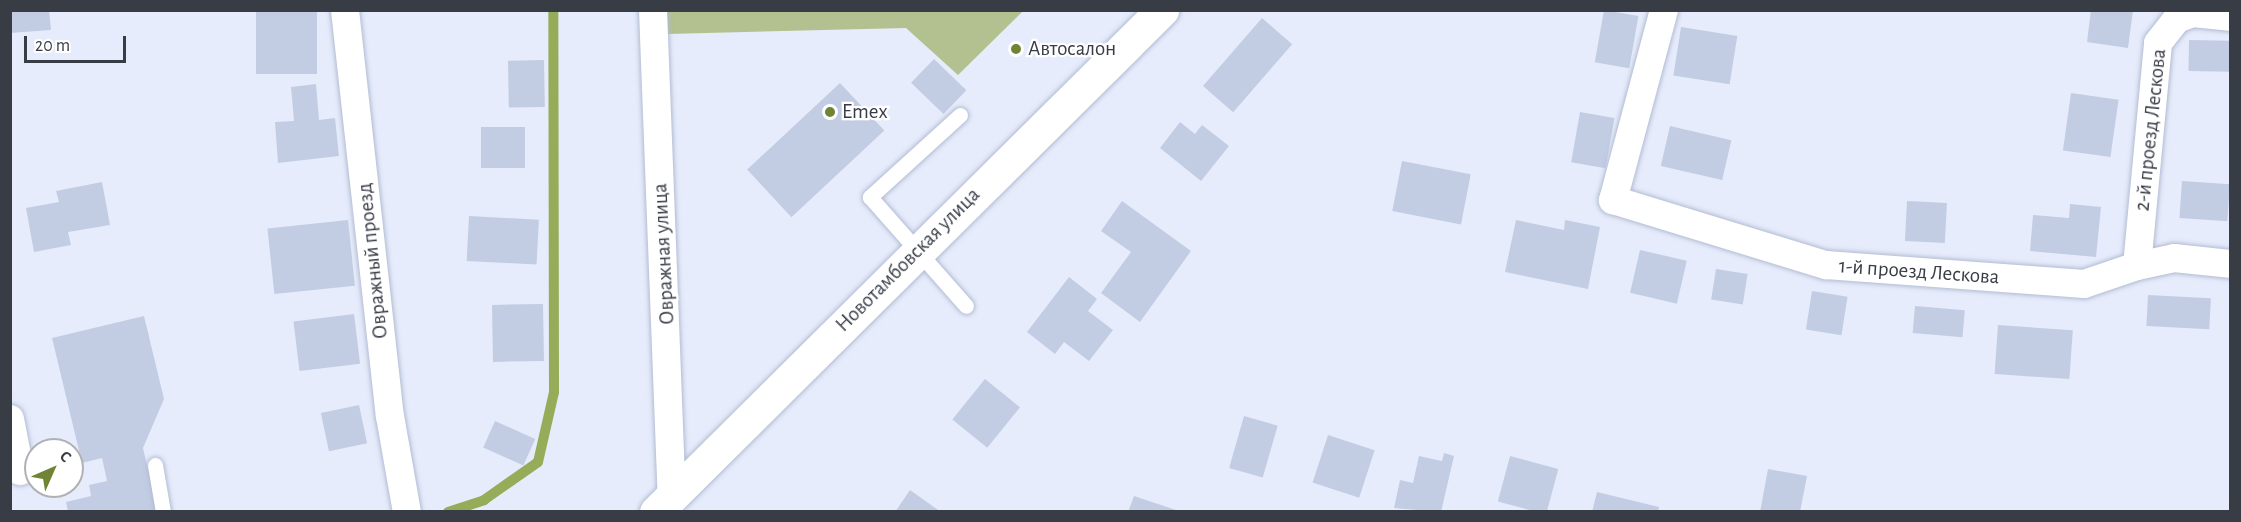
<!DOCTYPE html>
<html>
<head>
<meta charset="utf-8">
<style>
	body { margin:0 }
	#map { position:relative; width:2241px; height:522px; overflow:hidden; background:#e6ecfb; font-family:"Alegreya Sans",sans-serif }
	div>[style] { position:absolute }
	.green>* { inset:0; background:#b2c18f }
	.stream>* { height:10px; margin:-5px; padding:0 5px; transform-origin:5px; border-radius:5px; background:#95ac58 }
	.building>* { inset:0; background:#c2cde4; transform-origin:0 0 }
	.roads { filter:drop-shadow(0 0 2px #b2bcd3) drop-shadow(0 0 2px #b2bcd3) }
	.service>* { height:15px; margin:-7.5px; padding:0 7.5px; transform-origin:7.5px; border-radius:7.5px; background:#fff }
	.minor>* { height:28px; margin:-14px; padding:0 14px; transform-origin:14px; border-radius:14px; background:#fff }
	.secondary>* { height:33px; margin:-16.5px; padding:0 16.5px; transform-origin:16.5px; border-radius:16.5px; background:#fff }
	.dots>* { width:16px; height:16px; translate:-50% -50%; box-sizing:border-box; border:3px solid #fff; border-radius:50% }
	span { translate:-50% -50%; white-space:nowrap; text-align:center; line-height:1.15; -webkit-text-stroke:4.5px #fff; paint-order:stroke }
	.poi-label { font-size:21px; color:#383c45 }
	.left { translate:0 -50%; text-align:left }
	.street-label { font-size:21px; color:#383c45 }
	.frame { position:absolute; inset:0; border:12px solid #383c45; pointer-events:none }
	.north { position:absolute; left:24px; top:438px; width:60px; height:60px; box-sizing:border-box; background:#fff; border:2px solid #afb1b5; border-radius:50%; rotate:45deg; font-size:16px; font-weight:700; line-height:24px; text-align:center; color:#383c45 }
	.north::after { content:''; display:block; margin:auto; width:21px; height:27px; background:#708435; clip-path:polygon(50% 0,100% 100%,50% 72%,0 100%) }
	.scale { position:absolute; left:24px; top:36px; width:102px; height:27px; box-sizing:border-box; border:3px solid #383c45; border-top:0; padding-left:8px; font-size:18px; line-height:21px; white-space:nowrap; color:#383c45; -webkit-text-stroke:4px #fff; paint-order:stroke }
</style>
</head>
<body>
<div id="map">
	<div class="green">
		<div style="clip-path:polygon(666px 11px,1023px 11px,958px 75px,906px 28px,667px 34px)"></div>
	</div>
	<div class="stream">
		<div style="left:448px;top:512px;width:38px;rotate:-18deg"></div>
		<div style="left:484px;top:500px;width:66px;rotate:-35.1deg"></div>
		<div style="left:538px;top:462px;width:72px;rotate:-77.1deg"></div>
		<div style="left:554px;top:392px;width:382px;rotate:-90.1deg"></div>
	</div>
	<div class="building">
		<div style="clip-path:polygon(10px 10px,49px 10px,51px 30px,10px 33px)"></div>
		<div style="left:256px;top:10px;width:61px;height:64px"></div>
		<div style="left:1604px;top:10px;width:35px;height:53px;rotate:10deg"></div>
		<div style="clip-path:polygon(2091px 10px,2133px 10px,2128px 48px,2087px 42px)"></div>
		<div style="left:1262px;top:18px;width:40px;height:90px;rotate:41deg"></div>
		<div style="left:1681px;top:27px;width:57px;height:49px;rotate:9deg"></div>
		<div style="left:2189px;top:40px;width:41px;height:31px;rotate:1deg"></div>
		<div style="left:934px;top:59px;width:45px;height:33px;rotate:44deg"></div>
		<div style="left:544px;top:60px;width:47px;height:36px;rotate:89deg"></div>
		<div style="left:840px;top:83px;width:65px;height:127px;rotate:47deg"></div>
		<div style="clip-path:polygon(316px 84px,319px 120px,335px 118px,339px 156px,278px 163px,275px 122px,294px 121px,291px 87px)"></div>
		<div style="left:2071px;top:93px;width:48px;height:58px;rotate:8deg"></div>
		<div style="left:1580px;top:112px;width:35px;height:51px;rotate:10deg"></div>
		<div style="clip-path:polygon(1180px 122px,1195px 134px,1202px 125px,1229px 146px,1201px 181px,1160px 148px)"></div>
		<div style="left:1670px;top:126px;width:63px;height:41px;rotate:13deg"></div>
		<div style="left:481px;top:127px;width:44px;height:41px"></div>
		<div style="left:1402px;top:161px;width:70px;height:51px;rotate:11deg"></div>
		<div style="left:2182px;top:181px;width:48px;height:37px;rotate:4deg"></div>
		<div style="clip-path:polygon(102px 182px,110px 225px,68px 232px,71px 245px,34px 252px,26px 208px,59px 202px,56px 191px)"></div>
		<div style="clip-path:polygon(1122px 201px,1191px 251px,1140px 322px,1101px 293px,1131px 252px,1101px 231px)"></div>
		<div style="left:1907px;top:201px;width:40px;height:40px;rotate:3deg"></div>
		<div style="clip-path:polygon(2070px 204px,2101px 207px,2096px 257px,2030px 251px,2033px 215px,2069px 218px)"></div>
		<div style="left:469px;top:216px;width:70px;height:45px;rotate:3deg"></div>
		<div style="left:348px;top:220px;width:66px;height:81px;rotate:84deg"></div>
		<div style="clip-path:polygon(1516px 220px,1564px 230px,1565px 220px,1600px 227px,1588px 289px,1505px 272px)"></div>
		<div style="left:1640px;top:250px;width:48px;height:44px;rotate:13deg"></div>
		<div style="left:1716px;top:269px;width:32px;height:31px;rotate:9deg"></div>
		<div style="clip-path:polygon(1069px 277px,1097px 299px,1088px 311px,1113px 330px,1089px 361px,1064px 342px,1055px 354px,1027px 332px)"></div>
		<div style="left:1812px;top:291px;width:36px;height:39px;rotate:9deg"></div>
		<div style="left:2148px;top:295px;width:63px;height:31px;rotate:3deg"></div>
		<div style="left:543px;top:304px;width:57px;height:51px;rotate:89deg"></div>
		<div style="left:1915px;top:306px;width:50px;height:27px;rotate:5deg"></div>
		<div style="left:354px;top:314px;width:50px;height:61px;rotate:83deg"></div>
		<div style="clip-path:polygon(144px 316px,164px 399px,143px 448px,158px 512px,68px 512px,66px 502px,91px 496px,89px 485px,107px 481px,102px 458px,82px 463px,52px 338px)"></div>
		<div style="left:1998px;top:325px;width:75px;height:49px;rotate:4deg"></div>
		<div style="left:985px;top:379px;width:45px;height:52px;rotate:39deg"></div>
		<div style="left:359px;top:405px;width:39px;height:39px;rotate:78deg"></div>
		<div style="left:1244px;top:416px;width:35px;height:54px;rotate:16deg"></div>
		<div style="left:495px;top:421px;width:44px;height:29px;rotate:24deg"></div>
		<div style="left:1328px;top:435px;width:49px;height:50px;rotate:18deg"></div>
		<div style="clip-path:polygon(1444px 453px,1454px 456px,1441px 512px,1394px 508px,1400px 480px,1413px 483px,1419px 456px,1442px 461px)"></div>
		<div style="left:1510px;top:456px;width:50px;height:47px;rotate:15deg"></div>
		<div style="clip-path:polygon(1768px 469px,1807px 476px,1800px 512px,1760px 512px)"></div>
		<div style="clip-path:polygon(910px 490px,941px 512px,895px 512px)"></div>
		<div style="clip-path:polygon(1597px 492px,1659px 507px,1658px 512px,1592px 512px)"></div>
		<div style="clip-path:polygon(1134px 496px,1179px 511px,1179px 512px,1128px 512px)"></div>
	</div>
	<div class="roads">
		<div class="service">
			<div style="left:960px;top:115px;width:122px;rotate:137.7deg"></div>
			<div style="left:870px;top:197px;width:145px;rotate:48.6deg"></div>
			<div style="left:155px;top:465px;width:48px;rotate:80.3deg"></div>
		</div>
		<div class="minor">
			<div style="left:345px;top:10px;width:408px;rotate:83.7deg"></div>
			<div style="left:390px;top:416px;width:97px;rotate:80deg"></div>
			<div style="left:653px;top:10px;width:488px;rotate:87.8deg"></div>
			<div style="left:1664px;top:10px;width:197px;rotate:105deg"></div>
			<div style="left:1613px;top:200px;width:223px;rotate:17deg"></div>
			<div style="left:1826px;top:265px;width:259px;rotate:4.2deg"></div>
			<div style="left:2084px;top:284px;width:56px;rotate:-18.8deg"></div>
			<div style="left:2137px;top:266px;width:38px;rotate:-12deg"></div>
			<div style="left:2174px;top:258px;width:56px;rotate:6.1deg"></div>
			<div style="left:2137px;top:266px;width:224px;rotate:-84.6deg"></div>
			<div style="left:2158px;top:43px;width:31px;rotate:-52deg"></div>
			<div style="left:2177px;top:19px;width:17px;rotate:-21deg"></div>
			<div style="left:2193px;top:13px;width:37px;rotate:6deg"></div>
			<div style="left:10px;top:419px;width:53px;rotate:79.1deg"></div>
		</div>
		<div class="secondary">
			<div style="left:656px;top:512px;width:713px;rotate:-44.77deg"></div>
		</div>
	</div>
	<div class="dots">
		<div style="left:1016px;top:49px;background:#708435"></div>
		<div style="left:830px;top:112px;background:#708435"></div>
	</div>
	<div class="poi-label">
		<span class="left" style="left:1028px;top:49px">Автосалон</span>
		<span class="left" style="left:842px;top:112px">Emex</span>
	</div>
	<div class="street-label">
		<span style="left:2151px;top:130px;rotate:-84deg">2-й проезд Лескова</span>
		<span style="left:664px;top:254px;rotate:-93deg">Овражная улица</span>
		<span style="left:908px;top:260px;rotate:-45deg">Новотамбовская улица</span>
		<span style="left:373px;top:261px;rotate:-96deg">Овражный проезд</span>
		<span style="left:1919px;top:272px;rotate:4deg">1-й проезд Лескова</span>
	</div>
	<div class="frame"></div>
	<div class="north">С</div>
	<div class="scale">20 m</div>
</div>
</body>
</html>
